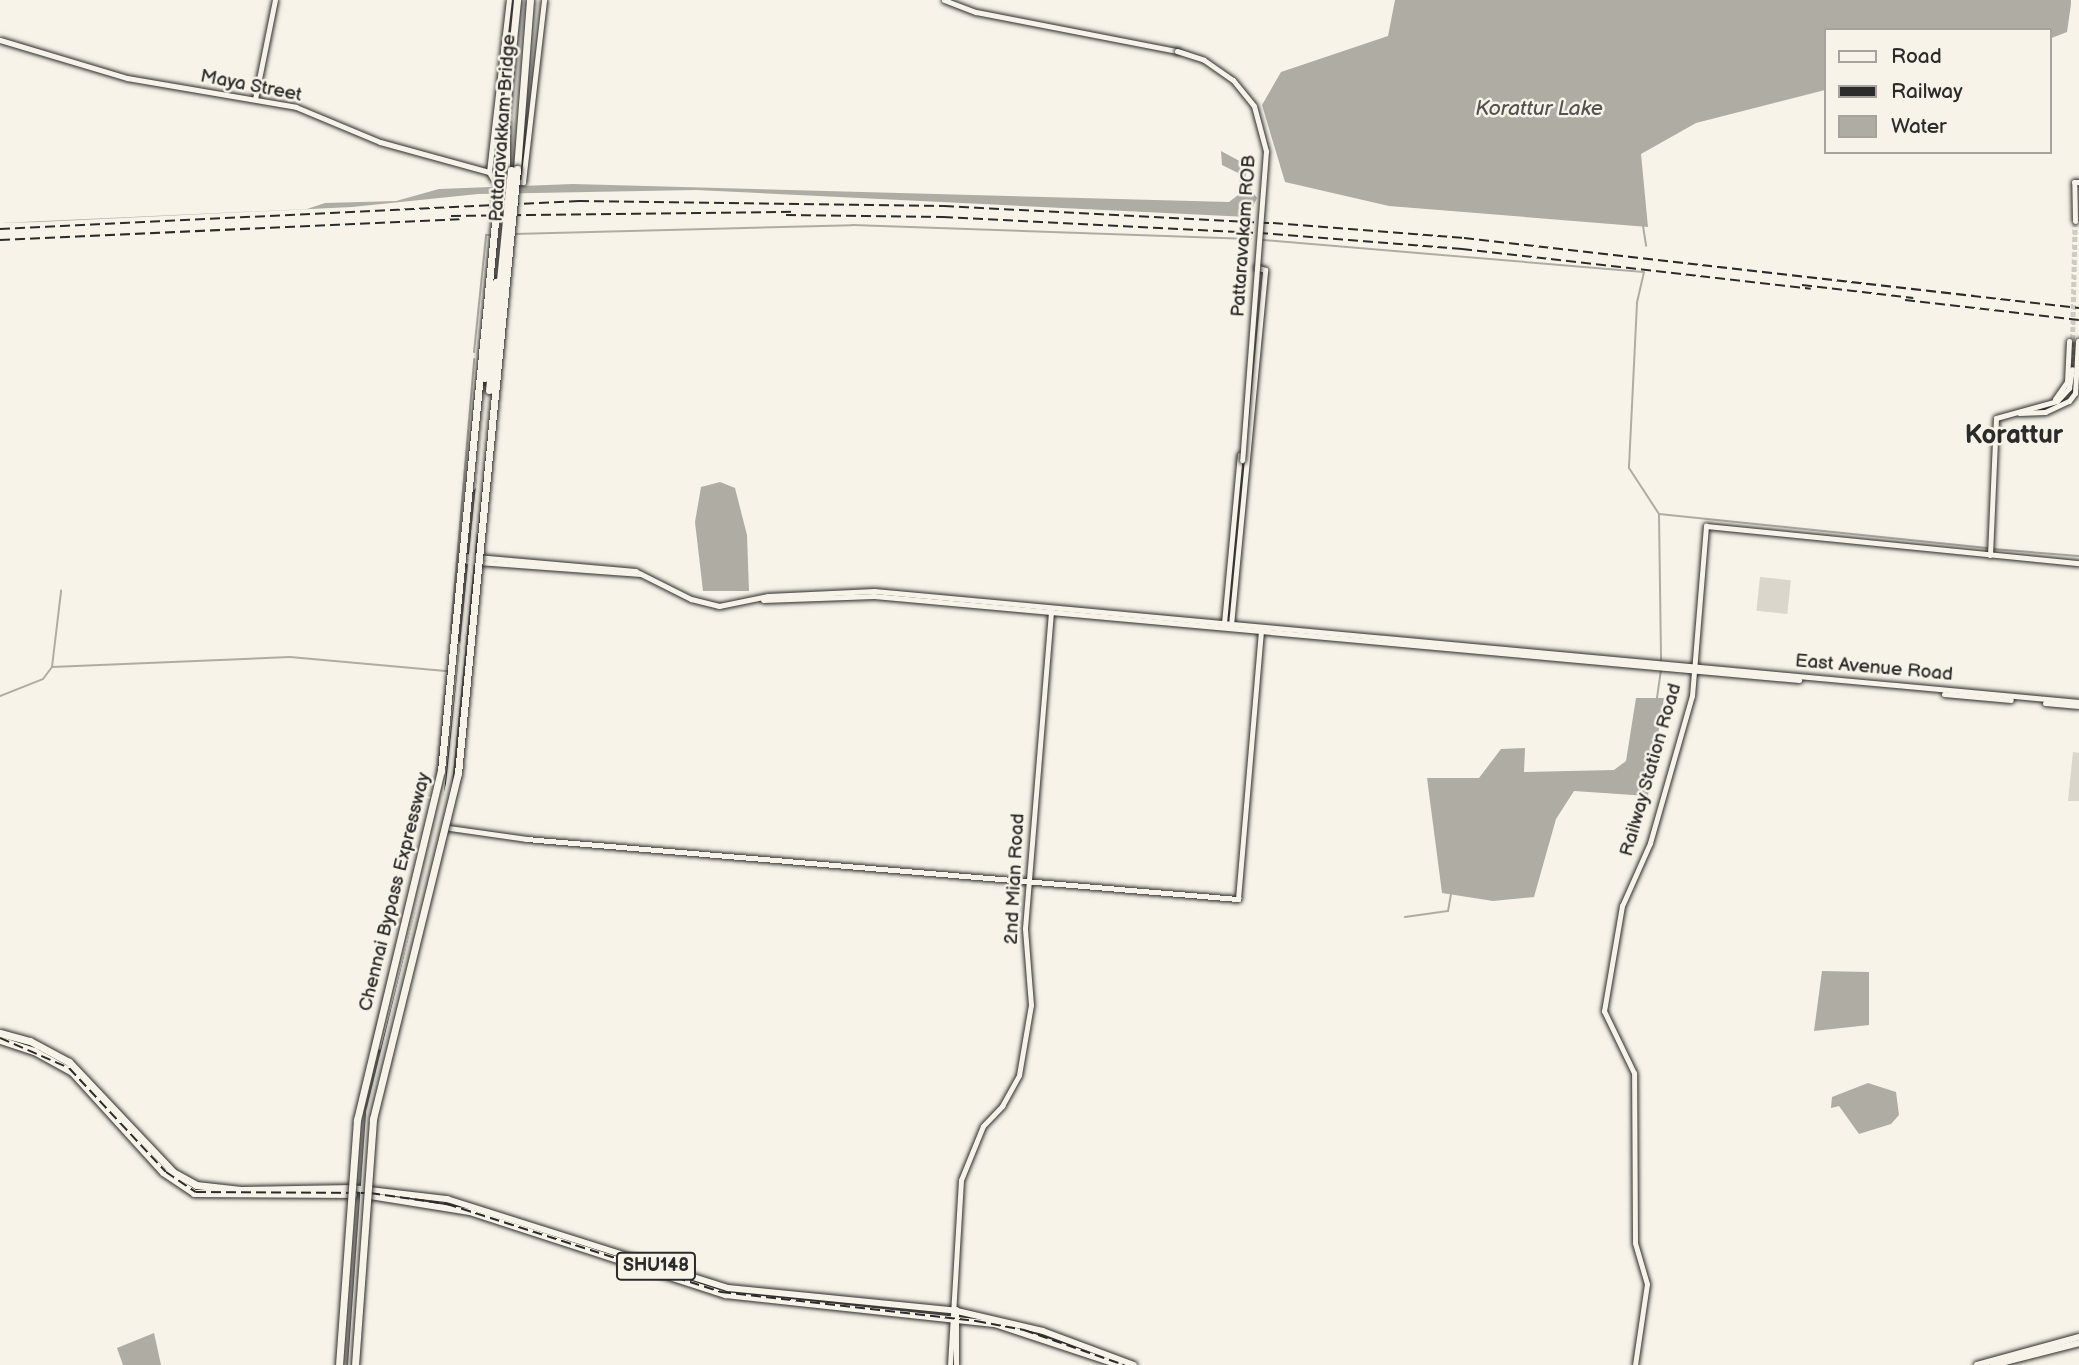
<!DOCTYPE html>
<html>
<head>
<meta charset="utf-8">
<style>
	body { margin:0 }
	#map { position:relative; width:2079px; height:1365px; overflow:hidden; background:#f7f3e8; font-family:"Balsamiq Sans",sans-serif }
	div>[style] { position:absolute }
	.green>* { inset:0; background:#dad6cc; transform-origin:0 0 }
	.water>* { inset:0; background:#afaca4 }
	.stream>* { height:2px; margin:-1px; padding:0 1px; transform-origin:1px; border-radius:1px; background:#afaca4 }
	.secondary-tunnel>* { height:5px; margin-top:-2.5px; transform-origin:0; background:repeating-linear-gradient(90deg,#cecbc2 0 5px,transparent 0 7.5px) }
	.roads { filter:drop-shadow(0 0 2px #2b2b2b) drop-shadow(0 0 2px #2b2b2b) }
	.secondary>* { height:5px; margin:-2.5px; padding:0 2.5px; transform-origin:2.5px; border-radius:2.5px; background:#f7f3e8 }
	.primary>* { height:6px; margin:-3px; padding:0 3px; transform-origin:3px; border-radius:3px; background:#f7f3e8 }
	.highway>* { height:7px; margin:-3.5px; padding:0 3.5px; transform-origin:3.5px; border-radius:3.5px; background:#f7f3e8 }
	.rail>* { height:2px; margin-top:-1px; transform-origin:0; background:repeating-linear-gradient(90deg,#2b2b2b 0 10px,transparent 0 15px) }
	.bridges { filter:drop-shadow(0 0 2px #2b2b2b) drop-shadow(0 0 2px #2b2b2b) }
	.secondary-bridge>* { height:5px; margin:-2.5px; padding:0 2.5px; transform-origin:2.5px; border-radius:2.5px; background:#f7f3e8 }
	.highway-bridge>* { height:7px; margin:-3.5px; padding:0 3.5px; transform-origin:3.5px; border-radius:3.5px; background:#f7f3e8 }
	span { translate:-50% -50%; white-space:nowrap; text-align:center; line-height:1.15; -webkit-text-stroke:5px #f7f3e8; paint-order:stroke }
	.shield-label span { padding:2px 5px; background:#f7f3e8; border:2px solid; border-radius:5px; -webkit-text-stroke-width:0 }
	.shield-label { font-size:18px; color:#2b2b2b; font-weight:700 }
	.street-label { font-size:19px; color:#2b2b2b }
	.water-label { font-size:21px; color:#53524f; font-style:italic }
	.district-label { font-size:26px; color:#2b2b2b; font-weight:700 }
	.legend { position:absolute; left:1824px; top:28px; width:228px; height:126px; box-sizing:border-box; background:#f7f3e8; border:2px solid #a5a39c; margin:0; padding:9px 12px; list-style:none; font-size:21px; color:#2b2b2b }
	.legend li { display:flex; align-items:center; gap:14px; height:35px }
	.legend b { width:35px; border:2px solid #a5a39c }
</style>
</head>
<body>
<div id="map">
	<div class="green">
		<div style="left:1760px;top:577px;width:31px;height:34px;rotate:6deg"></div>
		<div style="clip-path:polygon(2073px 752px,2079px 753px,2079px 801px,2068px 801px)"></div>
	</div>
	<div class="water">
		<div style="clip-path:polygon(1395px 0,2071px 0,2071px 4px,2067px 32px,2049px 39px,2049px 30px,1825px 30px,1825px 90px,1696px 123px,1641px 154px,1648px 227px,1389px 206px,1285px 182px,1262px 105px,1281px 72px,1388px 36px)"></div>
		<div style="clip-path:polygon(1221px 151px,1247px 165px,1245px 181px,1257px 198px,1248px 217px,696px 190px,478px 194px,352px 207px,40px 222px,0 223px,307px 209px,325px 203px,396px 201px,439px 189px,573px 184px,1229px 202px,1242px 192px,1238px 173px,1222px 165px)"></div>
		<div style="clip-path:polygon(720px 482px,735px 488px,747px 535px,749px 591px,703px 591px,695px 522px,701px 487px)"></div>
		<div style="clip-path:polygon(1636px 698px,1664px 698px,1648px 796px,1574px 791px,1556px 819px,1534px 897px,1493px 901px,1442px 893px,1427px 778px,1479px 778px,1501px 749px,1525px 748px,1524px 772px,1614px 770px,1626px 761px)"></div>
		<div style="clip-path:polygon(1822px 971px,1869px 972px,1869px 1025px,1814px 1031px)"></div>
		<div style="clip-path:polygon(1868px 1083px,1896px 1092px,1899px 1115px,1891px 1124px,1859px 1134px,1839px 1106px,1831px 1108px,1832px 1097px)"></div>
		<div style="clip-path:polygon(154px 1333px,161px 1365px,123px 1365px,117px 1348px)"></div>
	</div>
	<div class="stream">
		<div style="left:1643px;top:226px;width:20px;rotate:81deg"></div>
		<div style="left:514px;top:234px;width:338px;rotate:-1.5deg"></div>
		<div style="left:852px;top:225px;width:399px;rotate:2deg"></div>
		<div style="left:1263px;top:240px;width:382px;rotate:4.8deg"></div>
		<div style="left:1644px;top:272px;width:32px;rotate:103deg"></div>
		<div style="left:1637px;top:303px;width:165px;rotate:92.8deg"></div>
		<div style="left:1629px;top:468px;width:55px;rotate:56.9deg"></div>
		<div style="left:1659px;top:514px;width:149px;rotate:89.2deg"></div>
		<div style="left:474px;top:352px;width:118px;rotate:-84.1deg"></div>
		<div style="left:486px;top:235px;width:4px"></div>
		<div style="left:1659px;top:514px;width:330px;rotate:5.9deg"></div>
		<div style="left:1993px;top:549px;width:86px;rotate:4.7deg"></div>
		<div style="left:451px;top:630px;width:272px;rotate:-85.1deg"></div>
		<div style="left:52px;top:667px;width:238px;rotate:-2.4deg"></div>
		<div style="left:290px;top:657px;width:159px;rotate:5.1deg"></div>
		<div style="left:0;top:696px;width:46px;rotate:-21.6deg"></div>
		<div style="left:43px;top:679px;width:15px;rotate:-53deg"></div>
		<div style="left:52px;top:667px;width:77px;rotate:-83.2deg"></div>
		<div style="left:1657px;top:698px;width:29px;rotate:-82deg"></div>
		<div style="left:1405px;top:917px;width:43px;rotate:-7.9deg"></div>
		<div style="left:1448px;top:911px;width:17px;rotate:-80deg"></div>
	</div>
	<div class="secondary-tunnel">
		<div style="left:2072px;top:369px;width:148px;rotate:-88.8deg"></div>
	</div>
	<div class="roads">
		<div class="secondary">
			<div style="left:944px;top:0;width:34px;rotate:21deg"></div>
			<div style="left:976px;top:12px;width:205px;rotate:11deg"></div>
			<div style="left:0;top:40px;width:133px;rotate:16.7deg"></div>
			<div style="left:127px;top:78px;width:171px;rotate:9.7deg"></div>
			<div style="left:296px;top:107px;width:91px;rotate:22.6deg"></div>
			<div style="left:380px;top:142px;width:113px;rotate:15.4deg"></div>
			<div style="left:489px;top:172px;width:8px;rotate:60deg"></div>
			<div style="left:493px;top:179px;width:30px;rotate:6deg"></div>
			<div style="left:523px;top:182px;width:183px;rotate:-83.4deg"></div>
			<div style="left:255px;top:99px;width:101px;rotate:-78.6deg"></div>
			<div style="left:489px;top:172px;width:173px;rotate:-83.4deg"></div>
			<div style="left:2075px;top:221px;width:39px;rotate:-91deg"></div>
			<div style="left:2074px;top:182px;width:5px"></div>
			<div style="left:2055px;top:399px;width:21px;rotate:-55deg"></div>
			<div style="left:2067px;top:382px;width:41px;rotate:-87.2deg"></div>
			<div style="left:2019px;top:413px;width:26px;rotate:-2deg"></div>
			<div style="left:2045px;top:412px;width:26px;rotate:-25deg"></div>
			<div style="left:2069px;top:401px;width:10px;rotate:-53deg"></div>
			<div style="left:2075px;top:393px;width:52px;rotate:-86.7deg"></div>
			<div style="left:1990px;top:555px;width:137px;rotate:-87.5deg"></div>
			<div style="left:1996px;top:418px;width:63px;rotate:-15.6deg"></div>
			<div style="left:2057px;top:401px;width:18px;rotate:-47deg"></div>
			<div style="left:2069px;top:388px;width:19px;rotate:-81deg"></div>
			<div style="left:465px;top:556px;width:171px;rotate:5deg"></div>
			<div style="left:635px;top:571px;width:63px;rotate:26.6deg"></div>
			<div style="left:691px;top:599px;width:29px;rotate:14deg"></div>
			<div style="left:719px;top:606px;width:50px;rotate:-11.5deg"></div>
			<div style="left:768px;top:596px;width:106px;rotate:-2.7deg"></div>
			<div style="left:874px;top:591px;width:1210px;rotate:5.26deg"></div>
			<div style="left:464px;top:561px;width:177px;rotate:4.2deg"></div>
			<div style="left:763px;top:600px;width:111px;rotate:-2.1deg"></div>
			<div style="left:874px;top:596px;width:929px;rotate:5.19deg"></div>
			<div style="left:1224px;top:623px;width:169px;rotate:-84.6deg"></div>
			<div style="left:1231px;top:625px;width:357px;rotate:-84.5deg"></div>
			<div style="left:1265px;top:270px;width:9px;rotate:-162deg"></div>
			<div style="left:1944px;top:694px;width:67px;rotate:5.1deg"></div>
			<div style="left:2045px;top:703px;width:34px;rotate:5deg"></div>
			<div style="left:442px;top:827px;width:85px;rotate:8.1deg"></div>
			<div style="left:526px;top:839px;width:715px;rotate:4.82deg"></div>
			<div style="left:1238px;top:899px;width:270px;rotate:-85.1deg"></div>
			<div style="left:956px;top:1309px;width:56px;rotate:90deg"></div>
			<div style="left:950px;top:1365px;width:185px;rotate:-86.6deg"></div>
			<div style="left:961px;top:1180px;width:58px;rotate:-67.8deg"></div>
			<div style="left:983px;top:1126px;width:28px;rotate:-46deg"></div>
			<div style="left:1002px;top:1106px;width:35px;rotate:-61deg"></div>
			<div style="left:1019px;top:1075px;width:71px;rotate:-80.3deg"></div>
			<div style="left:1031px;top:1005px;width:77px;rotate:-94.5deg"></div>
			<div style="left:1025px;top:928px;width:318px;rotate:-85.3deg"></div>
			<div style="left:1635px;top:1365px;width:82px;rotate:-81.6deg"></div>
			<div style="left:1647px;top:1284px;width:43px;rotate:-106.3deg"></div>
			<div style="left:1635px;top:1243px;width:170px;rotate:-90.3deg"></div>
			<div style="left:1634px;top:1073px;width:69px;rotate:-115.8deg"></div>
			<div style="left:1604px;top:1011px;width:107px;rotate:-80.3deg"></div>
			<div style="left:1622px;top:906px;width:69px;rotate:-66deg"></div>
			<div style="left:1650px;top:843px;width:153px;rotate:-74.1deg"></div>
			<div style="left:1692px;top:696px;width:171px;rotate:-85.3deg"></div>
			<div style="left:1706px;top:526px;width:375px;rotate:5.7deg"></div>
		</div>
		<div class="primary">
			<div style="left:378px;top:1047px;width:254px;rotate:-75.9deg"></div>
			<div style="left:440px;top:801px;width:158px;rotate:-83.8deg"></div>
			<div style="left:353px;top:1188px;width:95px;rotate:6.7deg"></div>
			<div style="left:447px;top:1199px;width:295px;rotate:17.6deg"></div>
			<div style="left:728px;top:1288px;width:230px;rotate:5.7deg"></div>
			<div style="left:957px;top:1311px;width:88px;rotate:13.1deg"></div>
			<div style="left:1043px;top:1331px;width:97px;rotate:20.5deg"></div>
			<div style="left:364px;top:1195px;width:107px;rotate:9.1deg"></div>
			<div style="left:470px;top:1212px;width:269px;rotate:18deg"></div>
			<div style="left:726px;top:1295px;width:271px;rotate:6.2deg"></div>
			<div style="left:995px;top:1324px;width:131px;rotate:18.3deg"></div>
			<div style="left:351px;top:1365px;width:254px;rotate:-85.9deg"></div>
			<div style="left:369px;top:1112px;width:338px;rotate:-76.3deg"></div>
			<div style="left:449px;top:784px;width:253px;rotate:-84.3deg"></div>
			<div style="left:474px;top:532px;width:4px;rotate:-27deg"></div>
			<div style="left:1977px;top:1365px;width:106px;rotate:-15.4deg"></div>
			<div style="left:1993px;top:1365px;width:89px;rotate:-14.3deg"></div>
		</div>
		<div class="highway">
			<div style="left:517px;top:169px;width:169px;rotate:-85.6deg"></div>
			<div style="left:506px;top:170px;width:48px;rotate:-90deg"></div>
			<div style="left:500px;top:171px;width:172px;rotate:-84.3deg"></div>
			<div style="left:472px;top:486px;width:98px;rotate:-83.5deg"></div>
			<div style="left:474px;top:532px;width:143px;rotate:-84deg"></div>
			<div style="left:0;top:1033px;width:31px;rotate:15deg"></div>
			<div style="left:30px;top:1041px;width:44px;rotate:28.3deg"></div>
			<div style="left:69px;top:1062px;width:151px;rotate:46.6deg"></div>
			<div style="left:173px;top:1172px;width:26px;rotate:29deg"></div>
			<div style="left:196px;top:1185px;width:45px;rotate:6.3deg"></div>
			<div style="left:241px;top:1190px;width:112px;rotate:-1deg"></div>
			<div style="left:0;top:1040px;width:36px;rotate:18deg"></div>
			<div style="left:34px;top:1051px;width:43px;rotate:28.9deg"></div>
			<div style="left:72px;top:1072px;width:135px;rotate:47.7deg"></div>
			<div style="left:163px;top:1172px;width:37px;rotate:34deg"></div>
			<div style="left:194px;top:1193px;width:159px;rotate:0.4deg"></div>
		</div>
	</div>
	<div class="rail">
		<div style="left:786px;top:215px;width:157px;rotate:0.7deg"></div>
		<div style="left:943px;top:217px;width:330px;rotate:2.9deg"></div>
		<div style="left:1273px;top:234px;width:190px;rotate:4.5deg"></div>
		<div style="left:1462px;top:249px;width:351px;rotate:6.5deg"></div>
		<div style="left:451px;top:216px;width:343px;rotate:-0.7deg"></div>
		<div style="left:0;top:229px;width:580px;rotate:-2.77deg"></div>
		<div style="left:579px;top:201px;width:365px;rotate:0.8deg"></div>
		<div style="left:944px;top:206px;width:329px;rotate:3deg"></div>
		<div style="left:1273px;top:223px;width:192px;rotate:4.5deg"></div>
		<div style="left:1464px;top:238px;width:619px;rotate:6.49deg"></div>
		<div style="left:0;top:240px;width:460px;rotate:-2.6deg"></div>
		<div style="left:1802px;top:285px;width:112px;rotate:6.7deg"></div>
		<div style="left:1905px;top:300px;width:175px;rotate:6.6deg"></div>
		<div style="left:0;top:1038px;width:75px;rotate:23.5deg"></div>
		<div style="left:69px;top:1068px;width:142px;rotate:47deg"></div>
		<div style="left:166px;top:1172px;width:36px;rotate:34deg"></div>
		<div style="left:196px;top:1192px;width:174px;rotate:0.3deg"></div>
		<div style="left:370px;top:1193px;width:78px;rotate:8.1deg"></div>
		<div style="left:447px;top:1204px;width:288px;rotate:17.8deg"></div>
		<div style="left:721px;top:1292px;width:257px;rotate:6.5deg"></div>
		<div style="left:976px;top:1321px;width:49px;rotate:10.6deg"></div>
		<div style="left:1024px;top:1330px;width:106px;rotate:19.3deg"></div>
	</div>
	<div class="bridges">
		<div class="secondary-bridge">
			<div style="left:1177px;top:51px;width:28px;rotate:18deg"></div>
			<div style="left:1204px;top:60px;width:35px;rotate:35deg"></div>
			<div style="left:1233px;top:80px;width:33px;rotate:51deg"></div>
			<div style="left:1254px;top:106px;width:47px;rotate:75.1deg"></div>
			<div style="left:1266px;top:151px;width:310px;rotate:94.4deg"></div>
		</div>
		<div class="highway-bridge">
			<div style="left:484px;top:378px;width:97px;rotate:-82.9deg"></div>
			<div style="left:489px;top:390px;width:221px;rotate:-84.3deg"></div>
			<div style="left:339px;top:1365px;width:246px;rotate:-85.8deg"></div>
			<div style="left:357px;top:1120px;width:359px;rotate:-76.5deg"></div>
			<div style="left:441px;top:771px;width:603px;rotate:-84.38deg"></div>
			<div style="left:355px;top:1365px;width:247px;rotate:-85.8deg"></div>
			<div style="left:373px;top:1119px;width:356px;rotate:-76.2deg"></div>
			<div style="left:458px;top:773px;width:607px;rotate:-84.42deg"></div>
		</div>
	</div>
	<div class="shield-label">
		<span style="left:656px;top:1266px">SHU148</span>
	</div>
	<div class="street-label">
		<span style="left:251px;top:86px;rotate:11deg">Maya Street</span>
		<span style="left:503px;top:128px;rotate:-86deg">Pattaravakkam Bridge</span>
		<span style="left:1244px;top:236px;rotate:-86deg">Pattaravakam ROB</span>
		<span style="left:1874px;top:668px;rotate:5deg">East Avenue Road</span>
		<span style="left:1651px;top:770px;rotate:-74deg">Railway Station Road</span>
		<span style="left:1015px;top:879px;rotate:-87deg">2nd Mian Road</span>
		<span style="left:395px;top:892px;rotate:-76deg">Chennai Bypass Expressway</span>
	</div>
	<div class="water-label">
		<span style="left:1539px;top:109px">Korattur Lake</span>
	</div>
	<div class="district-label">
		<span style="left:2014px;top:436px">Korattur</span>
	</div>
	<ul class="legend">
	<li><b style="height:9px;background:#f7f3e8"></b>Road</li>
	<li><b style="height:9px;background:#2b2b2b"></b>Railway</li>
	<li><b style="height:19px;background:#afaca4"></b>Water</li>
	</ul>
</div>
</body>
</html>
